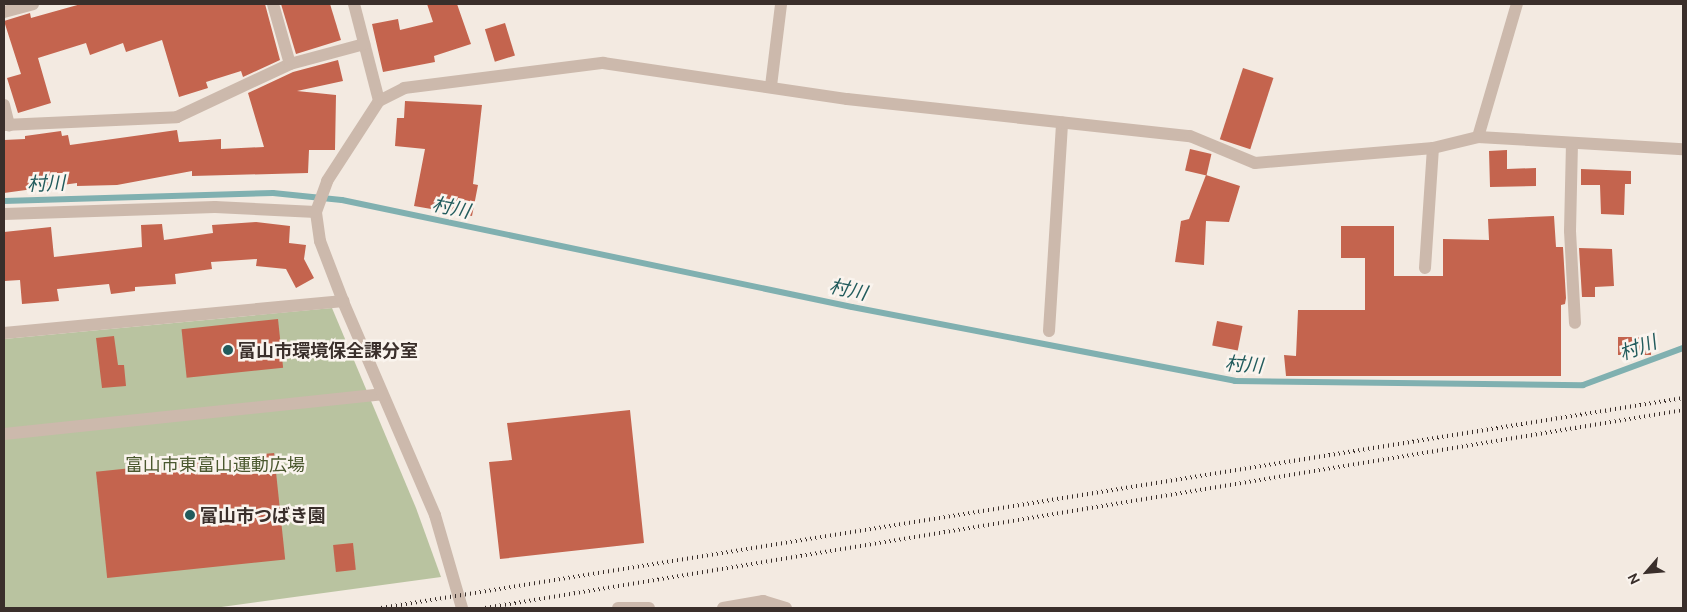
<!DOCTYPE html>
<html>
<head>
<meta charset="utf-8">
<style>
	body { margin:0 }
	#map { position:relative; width:1687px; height:612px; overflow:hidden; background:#f3eae1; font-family:Ubuntu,"Noto Sans JP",sans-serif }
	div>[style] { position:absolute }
	.green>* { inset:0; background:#b9c3a0 }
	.stream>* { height:6px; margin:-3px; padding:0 3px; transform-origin:3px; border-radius:3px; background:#80b0b0 }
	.building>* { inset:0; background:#c4644e; transform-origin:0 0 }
	.street>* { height:12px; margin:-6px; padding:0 6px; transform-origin:6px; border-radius:6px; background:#ccb9ac }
	.rail>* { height:4px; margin-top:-2px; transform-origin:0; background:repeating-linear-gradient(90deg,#3a2f2b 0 1px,transparent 0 5px) }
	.dots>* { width:14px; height:14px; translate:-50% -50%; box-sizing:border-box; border:2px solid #faf4ee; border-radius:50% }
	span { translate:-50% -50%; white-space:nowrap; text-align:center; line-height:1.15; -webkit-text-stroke:5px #faf4ee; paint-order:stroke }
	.poi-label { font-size:18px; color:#3a2f2b; font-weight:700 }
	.left { translate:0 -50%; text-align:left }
	.park-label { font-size:18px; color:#4b582f }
	.water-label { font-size:19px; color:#215b5c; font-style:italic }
	.frame { position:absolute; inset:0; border:5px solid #3a2f2b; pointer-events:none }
	.north { position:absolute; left:1622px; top:547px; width:50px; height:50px; -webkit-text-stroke:4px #faf4ee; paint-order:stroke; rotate:243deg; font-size:14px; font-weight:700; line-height:20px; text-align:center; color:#3a2f2b }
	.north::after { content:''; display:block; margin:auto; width:18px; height:22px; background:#3a2f2b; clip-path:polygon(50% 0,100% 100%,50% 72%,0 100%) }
</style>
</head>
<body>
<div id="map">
	<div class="green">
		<div style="clip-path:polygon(332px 308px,416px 508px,441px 577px,214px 608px,4px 608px,4px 339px)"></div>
	</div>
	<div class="stream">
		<div style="left:4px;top:201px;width:269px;rotate:-1.7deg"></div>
		<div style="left:273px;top:193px;width:69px;rotate:5.8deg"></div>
		<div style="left:342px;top:200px;width:521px;rotate:11.85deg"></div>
		<div style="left:852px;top:307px;width:390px;rotate:10.9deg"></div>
		<div style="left:1235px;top:381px;width:348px;rotate:0.7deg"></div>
		<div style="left:1583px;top:385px;width:107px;rotate:-20.3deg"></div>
	</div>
	<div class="building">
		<div style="clip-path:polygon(81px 4px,265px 4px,280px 60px,243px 77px,241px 71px,206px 82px,208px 88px,179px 97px,162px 40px,126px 52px,123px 43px,90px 55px,86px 43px,38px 58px,51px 103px,18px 113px,7px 78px,21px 74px,4px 21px,30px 13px,31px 18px)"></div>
		<div style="clip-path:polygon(281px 4px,330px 4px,341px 40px,296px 54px)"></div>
		<div style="clip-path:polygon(427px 4px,457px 4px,471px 44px,434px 56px,435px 62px,383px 72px,372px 24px,398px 19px,400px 30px,433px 22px)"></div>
		<div style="left:505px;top:23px;width:34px;height:21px;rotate:73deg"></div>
		<div style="clip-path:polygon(338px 60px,343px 81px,297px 91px,336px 95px,335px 150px,309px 150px,308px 173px,192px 176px,192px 171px,117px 185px,77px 186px,77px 183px,4px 193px,4px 140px,25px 139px,25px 136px,61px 131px,62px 136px,68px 135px,70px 145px,177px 130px,179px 142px,221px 139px,221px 149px,264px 147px,248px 93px,293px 72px)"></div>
		<div style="left:1243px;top:68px;width:32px;height:75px;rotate:18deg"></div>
		<div style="clip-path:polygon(405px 101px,482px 105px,473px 184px,478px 185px,472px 216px,414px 206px,425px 149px,395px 146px,397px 118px,404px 118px)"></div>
		<div style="left:1190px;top:149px;width:22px;height:22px;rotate:13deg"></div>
		<div style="clip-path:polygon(1507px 150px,1507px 169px,1536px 168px,1536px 186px,1490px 187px,1489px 151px)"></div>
		<div style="clip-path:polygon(1581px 169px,1631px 171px,1631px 184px,1625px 184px,1624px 215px,1601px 214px,1600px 185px,1581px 185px)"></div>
		<div style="clip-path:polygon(1206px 175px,1240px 186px,1229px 222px,1206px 221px,1204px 265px,1175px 262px,1181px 221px,1189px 219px)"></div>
		<div style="clip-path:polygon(1554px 216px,1556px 247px,1563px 247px,1566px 298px,1565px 304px,1561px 305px,1561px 376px,1286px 376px,1284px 355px,1296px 356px,1298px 310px,1365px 310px,1365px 258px,1341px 258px,1341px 226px,1394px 226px,1394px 276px,1443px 276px,1443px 239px,1489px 240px,1488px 219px)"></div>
		<div style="clip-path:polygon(256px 222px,290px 226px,289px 243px,306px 245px,304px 259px,314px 278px,296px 288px,286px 269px,256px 266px,257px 259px,211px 262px,212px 269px,175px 274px,176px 284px,135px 287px,135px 291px,111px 294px,109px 284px,57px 289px,59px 301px,22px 304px,20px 280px,4px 281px,4px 232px,51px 227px,54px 257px,142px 247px,141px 225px,162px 224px,164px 240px,213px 233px,212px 225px)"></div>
		<div style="clip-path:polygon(1579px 248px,1612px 249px,1614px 286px,1595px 287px,1595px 297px,1582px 297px)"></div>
		<div style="left:278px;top:319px;width:49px;height:97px;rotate:84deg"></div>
		<div style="left:1217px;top:321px;width:26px;height:25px;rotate:11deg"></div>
		<div style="clip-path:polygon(114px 336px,118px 365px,124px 365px,126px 386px,102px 388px,96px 338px)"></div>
		<div style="left:1618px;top:337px;width:33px;height:18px"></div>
		<div style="clip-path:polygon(630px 410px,644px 543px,500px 559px,489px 462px,512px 460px,507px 423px)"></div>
		<div style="left:274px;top:453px;width:107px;height:179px;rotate:84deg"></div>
		<div style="left:353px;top:543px;width:27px;height:20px;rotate:84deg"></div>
	</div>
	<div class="street">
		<div style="left:273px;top:4px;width:62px;rotate:74.2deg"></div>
		<div style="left:354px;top:4px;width:100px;rotate:75.5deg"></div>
		<div style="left:4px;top:12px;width:30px;rotate:-15deg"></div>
		<div style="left:771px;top:86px;width:83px;rotate:-83deg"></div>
		<div style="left:4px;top:105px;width:21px;rotate:76deg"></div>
		<div style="left:4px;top:125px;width:173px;rotate:-2.6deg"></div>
		<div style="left:177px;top:117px;width:125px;rotate:-25.1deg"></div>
		<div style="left:290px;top:64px;width:77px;rotate:-15.1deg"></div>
		<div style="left:1478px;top:137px;width:139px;rotate:-73.7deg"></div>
		<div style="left:1572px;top:143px;width:88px;rotate:91.3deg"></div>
		<div style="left:1570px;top:231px;width:92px;rotate:86.9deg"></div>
		<div style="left:4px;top:214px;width:211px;rotate:-1.9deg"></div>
		<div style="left:215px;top:207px;width:101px;rotate:2.8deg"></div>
		<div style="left:1425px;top:268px;width:120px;rotate:-86.2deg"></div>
		<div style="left:1049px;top:331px;width:209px;rotate:-86.4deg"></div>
		<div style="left:4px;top:333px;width:341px;rotate:-5.4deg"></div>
		<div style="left:4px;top:434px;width:380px;rotate:-6deg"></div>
		<div style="left:462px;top:608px;width:97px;rotate:-106.2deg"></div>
		<div style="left:435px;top:515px;width:233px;rotate:-113.3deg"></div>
		<div style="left:343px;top:301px;width:64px;rotate:-111deg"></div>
		<div style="left:320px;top:241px;width:29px;rotate:-98deg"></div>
		<div style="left:316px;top:212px;width:33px;rotate:-70deg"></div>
		<div style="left:327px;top:181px;width:95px;rotate:-57deg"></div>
		<div style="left:379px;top:101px;width:28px;rotate:-27deg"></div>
		<div style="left:404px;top:88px;width:201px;rotate:-7.2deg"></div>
		<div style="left:603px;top:63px;width:247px;rotate:8.4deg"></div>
		<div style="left:847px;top:99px;width:345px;rotate:6.2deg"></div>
		<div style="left:1190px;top:136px;width:70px;rotate:22.6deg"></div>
		<div style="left:1255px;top:163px;width:179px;rotate:-4.8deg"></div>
		<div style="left:1433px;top:148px;width:46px;rotate:-13.7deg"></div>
		<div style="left:1478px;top:137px;width:205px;rotate:3.4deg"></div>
		<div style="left:618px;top:608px;width:31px"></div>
		<div style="left:723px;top:608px;width:41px;rotate:-9.9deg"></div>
		<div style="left:763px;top:601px;width:24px;rotate:17deg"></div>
	</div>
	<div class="rail">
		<div style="left:381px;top:608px;width:1319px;rotate:-9.16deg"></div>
		<div style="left:485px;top:608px;width:1214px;rotate:-9.38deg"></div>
	</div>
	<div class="dots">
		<div style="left:228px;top:350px;background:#215b5c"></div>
		<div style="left:190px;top:515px;background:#215b5c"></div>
	</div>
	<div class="poi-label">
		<span class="left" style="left:238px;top:350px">富山市環境保全課分室</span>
		<span class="left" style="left:200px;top:515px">富山市つばき園</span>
	</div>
	<div class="park-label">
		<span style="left:215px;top:464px">富山市東富山運動広場</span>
	</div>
	<div class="water-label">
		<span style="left:46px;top:184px;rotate:-2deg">村川</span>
		<span style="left:451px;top:208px;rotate:12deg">村川</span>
		<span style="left:848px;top:290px;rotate:12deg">村川</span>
		<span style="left:1638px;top:348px;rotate:-20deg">村川</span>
		<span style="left:1244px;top:365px;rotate:4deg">村川</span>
	</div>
	<div class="frame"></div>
	<div class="north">N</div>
</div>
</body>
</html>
